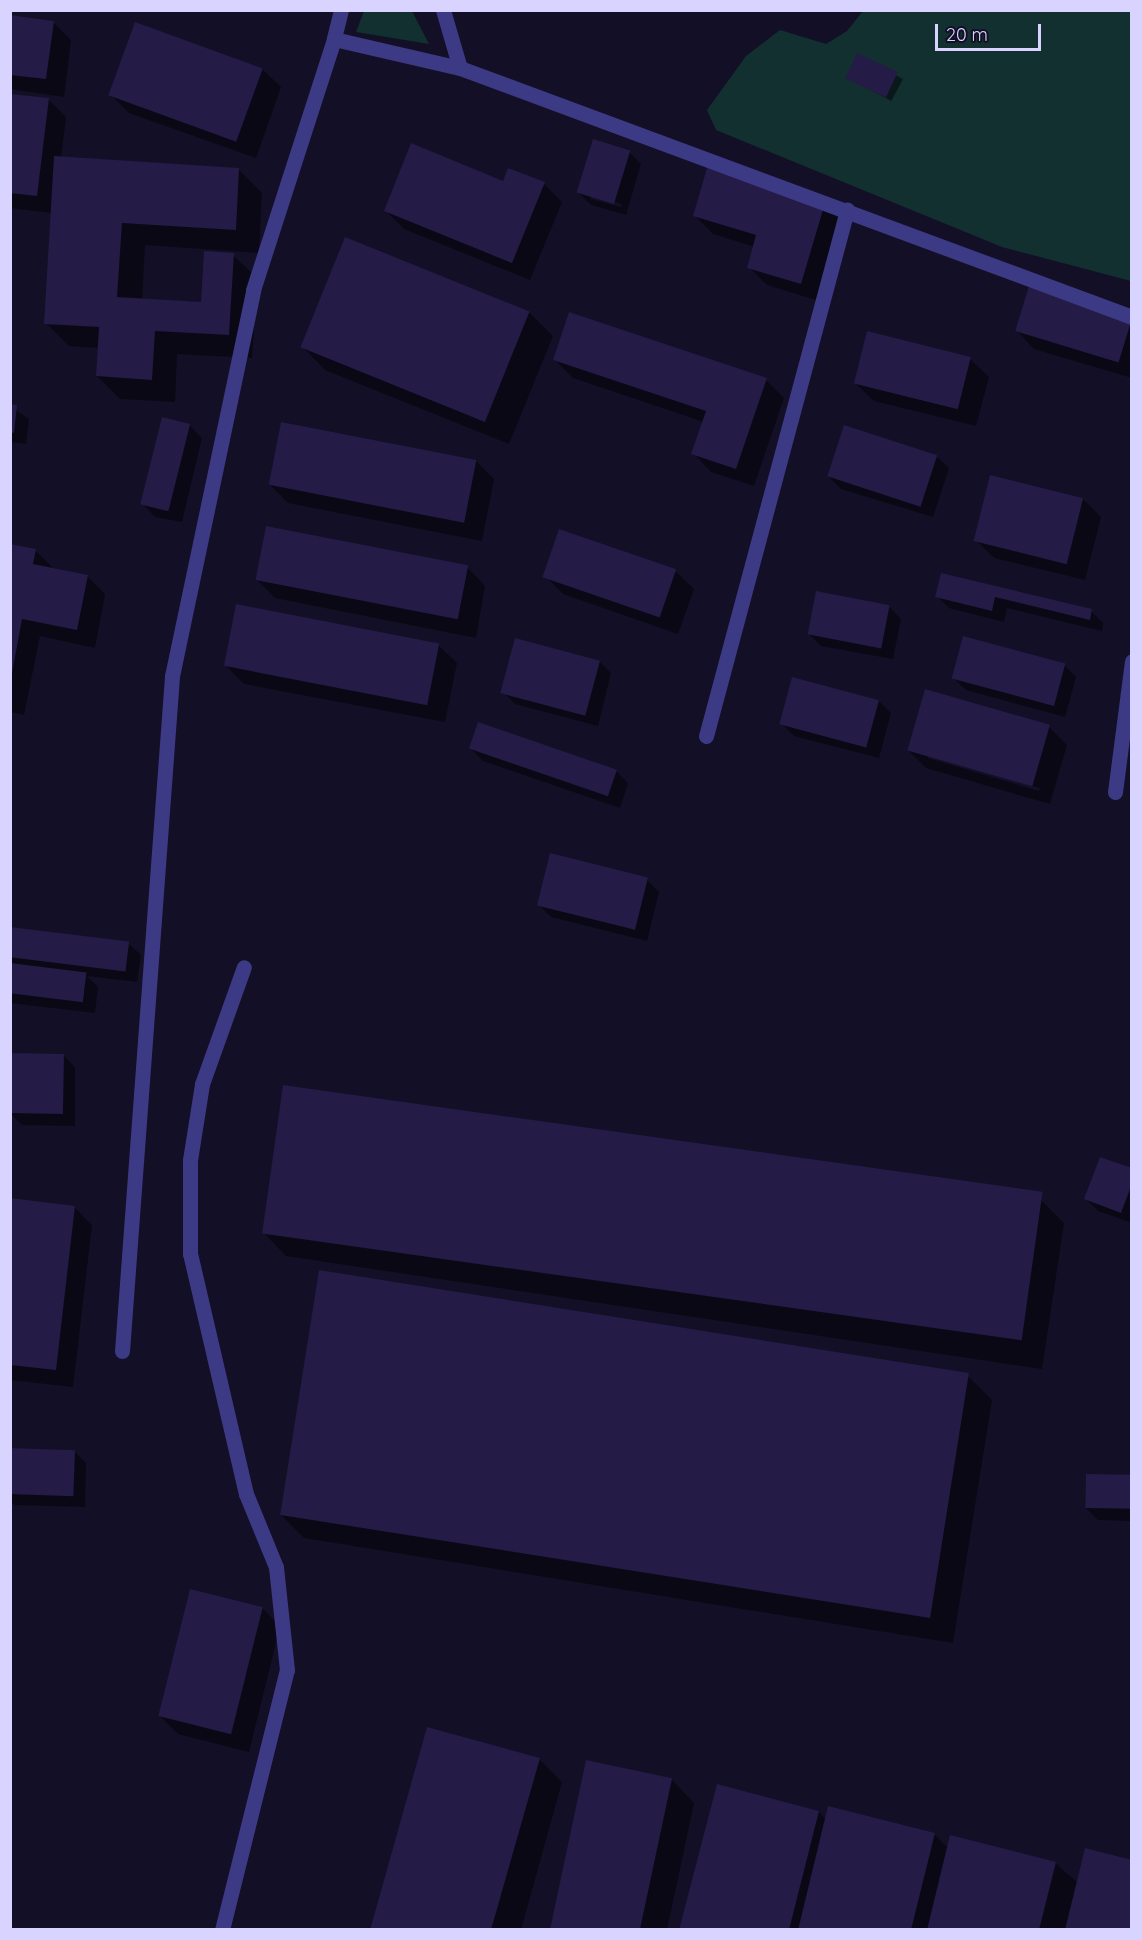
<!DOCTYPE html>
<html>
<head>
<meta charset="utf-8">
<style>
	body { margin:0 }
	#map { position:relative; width:1142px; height:1940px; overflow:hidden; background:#130f26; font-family:Quicksand,sans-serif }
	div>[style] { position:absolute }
	.green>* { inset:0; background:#12302f }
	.shadow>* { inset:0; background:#0007; transform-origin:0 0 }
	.building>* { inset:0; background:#241b47; transform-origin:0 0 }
	.minor>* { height:15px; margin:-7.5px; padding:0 7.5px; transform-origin:7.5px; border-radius:7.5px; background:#3d3a85 }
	span { translate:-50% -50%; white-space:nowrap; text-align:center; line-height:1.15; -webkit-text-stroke:4.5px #130f26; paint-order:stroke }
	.frame { position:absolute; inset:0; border:12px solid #d9d4ff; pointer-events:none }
	.scale { position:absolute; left:935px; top:24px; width:106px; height:27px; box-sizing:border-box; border:3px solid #d9d4ff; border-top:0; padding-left:8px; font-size:18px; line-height:21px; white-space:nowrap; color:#d9d4ff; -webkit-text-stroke:4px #130f26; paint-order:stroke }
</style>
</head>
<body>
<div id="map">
	<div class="green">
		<div style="clip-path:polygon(364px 11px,412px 11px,429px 44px,356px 32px)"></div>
		<div style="clip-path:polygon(863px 11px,1131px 11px,1131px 281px,1002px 247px,716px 130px,707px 110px,746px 56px,780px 30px,826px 44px,847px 31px)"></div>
	</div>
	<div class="shadow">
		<div style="clip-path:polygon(10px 16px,53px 22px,71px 40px,64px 97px,10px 89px)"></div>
		<div style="left:858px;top:55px;width:51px;height:25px;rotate:28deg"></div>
		<div style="clip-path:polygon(262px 69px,281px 87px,256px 158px,129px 113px,111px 95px)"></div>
		<div style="clip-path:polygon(10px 95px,48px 99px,66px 117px,61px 158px,238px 169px,262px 193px,259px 253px,145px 245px,142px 300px,202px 303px,233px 255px,257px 278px,252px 358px,177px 354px,175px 402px,120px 399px,97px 376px,99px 348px,69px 346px,46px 323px,52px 213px,10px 208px)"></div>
		<div style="clip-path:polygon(evenodd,629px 152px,641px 164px,626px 215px,591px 205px,578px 192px,629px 152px,591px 195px,622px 204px,621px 207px,591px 199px,591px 195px)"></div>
		<div style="clip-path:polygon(504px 183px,544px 184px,562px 202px,530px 280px,404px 229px,386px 211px)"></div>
		<div style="clip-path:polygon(824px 204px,842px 222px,819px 301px,767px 285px,749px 267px,755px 247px,713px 234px,695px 216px)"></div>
		<div style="clip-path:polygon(345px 239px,530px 313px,553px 336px,509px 444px,325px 370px,302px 346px)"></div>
		<div style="clip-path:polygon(1132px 319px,1132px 378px,1034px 349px,1016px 330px)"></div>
		<div style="clip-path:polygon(970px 359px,989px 377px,976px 426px,874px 401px,855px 383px)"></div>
		<div style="clip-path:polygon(555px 360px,766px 380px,784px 398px,754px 486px,711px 472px,693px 453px,704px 422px,573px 378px)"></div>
		<div style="clip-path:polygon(10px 406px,29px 419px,26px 444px,10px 442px)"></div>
		<div style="clip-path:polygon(189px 425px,202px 438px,182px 522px,155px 517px,143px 504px)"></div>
		<div style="clip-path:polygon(936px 456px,949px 468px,933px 517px,841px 489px,829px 477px)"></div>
		<div style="clip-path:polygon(476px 461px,494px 479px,482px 541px,288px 503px,270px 485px)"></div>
		<div style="clip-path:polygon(1083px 499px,1101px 517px,1085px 580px,994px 558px,976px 540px)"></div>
		<div style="clip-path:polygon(560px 531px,675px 571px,694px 589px,678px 634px,563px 594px,545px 576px)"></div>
		<div style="clip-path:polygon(10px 545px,35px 550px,53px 568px,87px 576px,105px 594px,95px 648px,40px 636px,24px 715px,10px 712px)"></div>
		<div style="clip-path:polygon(467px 567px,485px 586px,476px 638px,275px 598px,257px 580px)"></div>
		<div style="clip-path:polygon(942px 575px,1091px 611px,1103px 623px,1102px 631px,1007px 608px,1004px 622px,949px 608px,937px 596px)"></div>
		<div style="clip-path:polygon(889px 607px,901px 619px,893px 659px,821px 646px,809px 634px)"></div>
		<div style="clip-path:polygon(438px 645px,457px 663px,445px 722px,244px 684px,226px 666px)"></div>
		<div style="clip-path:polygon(599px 661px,611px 673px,598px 726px,515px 704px,503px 692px)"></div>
		<div style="clip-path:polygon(1064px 665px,1076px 677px,1065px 717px,966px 690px,953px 678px)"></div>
		<div style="clip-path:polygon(879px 701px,891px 713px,879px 758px,794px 736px,782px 724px)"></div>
		<div style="clip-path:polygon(evenodd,1049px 727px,1067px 745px,1050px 804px,926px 768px,908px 750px,1049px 727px,928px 755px,1040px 788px,1039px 791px,928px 758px,928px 755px)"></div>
		<div style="clip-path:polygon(471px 749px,616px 771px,628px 783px,620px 808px,483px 761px)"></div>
		<div style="clip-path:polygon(647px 880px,659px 892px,647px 941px,551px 917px,539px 905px)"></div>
		<div style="clip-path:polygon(10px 929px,128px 943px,141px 955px,137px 982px,87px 976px,98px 987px,95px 1013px,10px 1003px)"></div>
		<div style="clip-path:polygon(11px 1054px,63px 1055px,75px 1067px,75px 1126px,22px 1125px,10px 1113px)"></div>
		<div style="clip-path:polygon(1132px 1169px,1132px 1223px,1098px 1211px,1086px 1199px)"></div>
		<div style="clip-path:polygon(10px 1200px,74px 1207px,92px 1225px,73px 1387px,10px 1380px)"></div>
		<div style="clip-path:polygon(1041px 1200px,1064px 1223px,1042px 1369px,286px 1256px,263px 1232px)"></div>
		<div style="clip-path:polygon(969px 1377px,992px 1400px,953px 1643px,304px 1538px,281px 1515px)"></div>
		<div style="clip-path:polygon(10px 1450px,74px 1451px,86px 1463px,85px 1507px,15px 1505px,10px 1501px)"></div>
		<div style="clip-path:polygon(1132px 1477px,1132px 1521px,1098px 1520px,1086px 1508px)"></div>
		<div style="clip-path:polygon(262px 1608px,280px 1626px,249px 1752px,178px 1734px,160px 1716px)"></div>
		<div style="clip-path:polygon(539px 1759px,562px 1782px,521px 1930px,372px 1930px)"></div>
		<div style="clip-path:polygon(671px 1779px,694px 1803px,667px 1930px,551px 1930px)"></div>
		<div style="clip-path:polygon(829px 1808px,935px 1835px,949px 1849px,1055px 1863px,1132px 1930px,681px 1930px,819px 1812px,826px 1820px)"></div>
	</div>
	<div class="building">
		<div style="clip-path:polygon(10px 15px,54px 21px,46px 79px,10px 75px)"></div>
		<div style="left:135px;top:22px;width:136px;height:78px;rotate:20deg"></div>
		<div style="left:857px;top:53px;width:45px;height:28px;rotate:25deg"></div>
		<div style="clip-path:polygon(10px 94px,49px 98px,37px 196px,10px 193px)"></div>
		<div style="left:593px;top:139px;width:39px;height:56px;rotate:17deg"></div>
		<div style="clip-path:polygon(411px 143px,503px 181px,508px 168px,545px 182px,512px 263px,384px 211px)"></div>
		<div style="clip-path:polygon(54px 156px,239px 168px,236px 230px,122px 223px,117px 297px,201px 302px,204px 251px,234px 253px,229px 335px,155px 331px,152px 380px,96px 376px,99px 327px,44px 324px)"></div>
		<div style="clip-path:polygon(707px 168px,825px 203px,801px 284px,747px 268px,756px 235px,693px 216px)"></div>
		<div style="left:345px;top:237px;width:199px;height:119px;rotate:22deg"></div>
		<div style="left:1029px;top:286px;width:108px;height:47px;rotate:17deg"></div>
		<div style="clip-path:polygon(569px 312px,767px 378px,736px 469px,691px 454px,706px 411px,553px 360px)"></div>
		<div style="left:867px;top:331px;width:107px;height:54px;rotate:14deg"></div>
		<div style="clip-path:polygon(10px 404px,17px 405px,14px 433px,10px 432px)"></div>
		<div style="left:162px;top:417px;width:29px;height:90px;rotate:14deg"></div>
		<div style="left:281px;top:422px;width:199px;height:64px;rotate:11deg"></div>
		<div style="left:844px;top:425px;width:98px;height:54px;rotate:18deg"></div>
		<div style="left:990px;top:475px;width:96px;height:68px;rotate:14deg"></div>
		<div style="left:266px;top:526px;width:206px;height:55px;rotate:11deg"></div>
		<div style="left:559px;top:529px;width:124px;height:51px;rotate:19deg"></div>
		<div style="clip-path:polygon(10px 544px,36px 549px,33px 564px,88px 575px,77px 630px,22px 619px,12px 673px)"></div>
		<div style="clip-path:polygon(941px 573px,1092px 609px,1090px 620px,995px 597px,992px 611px,935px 597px)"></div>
		<div style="left:816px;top:591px;width:75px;height:44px;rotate:11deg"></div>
		<div style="left:236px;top:604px;width:207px;height:63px;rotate:11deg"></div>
		<div style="left:963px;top:636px;width:106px;height:44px;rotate:15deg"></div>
		<div style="left:515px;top:638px;width:88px;height:57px;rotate:15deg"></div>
		<div style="left:792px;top:677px;width:90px;height:49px;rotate:15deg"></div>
		<div style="left:925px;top:689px;width:130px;height:64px;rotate:16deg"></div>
		<div style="left:478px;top:722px;width:147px;height:28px;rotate:19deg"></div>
		<div style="left:550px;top:853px;width:101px;height:54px;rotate:14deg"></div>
		<div style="left:10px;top:927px;width:120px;height:30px;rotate:7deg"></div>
		<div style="left:10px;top:963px;width:77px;height:30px;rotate:7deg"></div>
		<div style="left:10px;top:1053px;width:54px;height:60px;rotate:1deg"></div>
		<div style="left:283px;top:1085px;width:767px;height:150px;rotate:8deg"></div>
		<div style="clip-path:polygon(1100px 1157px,1132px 1168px,1132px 1184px,1121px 1213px,1084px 1199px)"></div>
		<div style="clip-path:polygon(10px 1198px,75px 1206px,56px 1370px,10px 1365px)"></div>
		<div style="left:319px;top:1270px;width:658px;height:248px;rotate:9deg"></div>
		<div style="left:10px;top:1448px;width:65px;height:46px;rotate:2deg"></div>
		<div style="left:1086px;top:1474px;width:46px;height:34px;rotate:1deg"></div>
		<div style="left:190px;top:1589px;width:75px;height:131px;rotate:14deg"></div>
		<div style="clip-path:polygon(427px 1727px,540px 1758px,491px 1930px,370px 1930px)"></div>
		<div style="left:586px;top:1760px;width:88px;height:174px;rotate:12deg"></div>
		<div style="clip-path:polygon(717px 1784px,819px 1811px,789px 1930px,679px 1930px)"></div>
		<div style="clip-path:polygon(828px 1806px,935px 1833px,911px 1930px,798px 1930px)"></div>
		<div style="clip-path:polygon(950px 1835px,1056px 1862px,1039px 1930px,927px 1930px)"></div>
		<div style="clip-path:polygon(1085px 1848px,1132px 1860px,1132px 1930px,1065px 1930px)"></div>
	</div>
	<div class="minor">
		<div style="left:341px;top:10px;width:30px;rotate:104deg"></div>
		<div style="left:334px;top:39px;width:129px;rotate:13deg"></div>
		<div style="left:443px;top:10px;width:60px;rotate:73.7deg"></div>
		<div style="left:460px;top:68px;width:717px;rotate:20.33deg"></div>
		<div style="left:706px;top:736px;width:545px;rotate:-74.99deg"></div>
		<div style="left:1115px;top:792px;width:132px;rotate:-82.6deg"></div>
		<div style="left:122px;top:1351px;width:677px;rotate:-85.76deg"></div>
		<div style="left:172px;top:676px;width:394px;rotate:-78.1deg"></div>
		<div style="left:253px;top:290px;width:264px;rotate:-72.1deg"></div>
		<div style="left:222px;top:1930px;width:268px;rotate:-76deg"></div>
		<div style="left:287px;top:1670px;width:104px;rotate:-96.1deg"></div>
		<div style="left:276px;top:1567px;width:79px;rotate:-112.3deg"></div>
		<div style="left:246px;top:1494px;width:246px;rotate:-103.1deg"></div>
		<div style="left:190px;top:1254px;width:94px;rotate:-90deg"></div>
		<div style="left:190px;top:1160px;width:77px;rotate:-81deg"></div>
		<div style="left:202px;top:1084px;width:124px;rotate:-70.3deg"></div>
	</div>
	<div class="frame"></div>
	<div class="scale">20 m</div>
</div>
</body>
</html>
